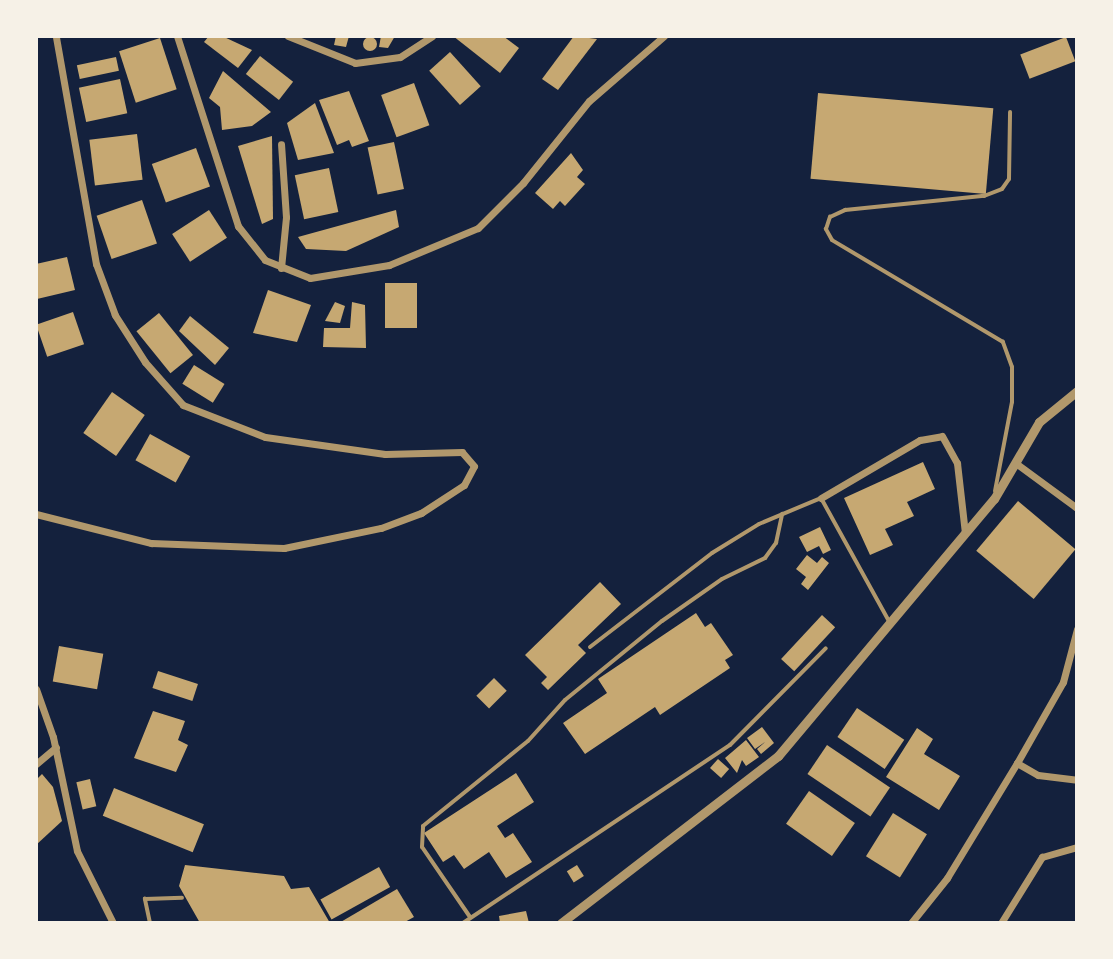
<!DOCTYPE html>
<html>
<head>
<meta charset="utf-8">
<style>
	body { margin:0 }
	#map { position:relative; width:1113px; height:959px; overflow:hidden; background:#14213d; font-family:"Golos Text",sans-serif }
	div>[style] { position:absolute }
	.building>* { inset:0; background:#c6a872; transform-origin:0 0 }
	.round { border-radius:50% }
	.service>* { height:4px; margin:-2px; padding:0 2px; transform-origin:2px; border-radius:2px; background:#b1986c }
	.minor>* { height:7px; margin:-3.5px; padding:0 3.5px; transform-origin:3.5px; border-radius:3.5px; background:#b1986c }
	.tertiary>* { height:9px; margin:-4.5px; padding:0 4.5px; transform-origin:4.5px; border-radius:4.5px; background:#b1986c }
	span { translate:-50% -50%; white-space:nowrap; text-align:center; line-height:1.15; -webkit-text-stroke:7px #f6f1e7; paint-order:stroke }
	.frame { position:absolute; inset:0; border:38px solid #f6f1e7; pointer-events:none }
</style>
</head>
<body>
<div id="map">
	<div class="building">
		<div style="clip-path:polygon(209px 36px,222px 36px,252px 50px,238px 68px,204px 42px)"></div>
		<div style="clip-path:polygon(336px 36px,349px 36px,346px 47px,334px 45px)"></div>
		<div style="clip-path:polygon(381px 36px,395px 36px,388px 48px,379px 47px)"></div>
		<div style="clip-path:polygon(453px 36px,503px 36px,519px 48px,500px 73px)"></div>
		<div style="clip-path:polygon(574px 36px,597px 39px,558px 90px,542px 79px)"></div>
		<div class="round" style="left:363px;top:37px;width:14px;height:14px"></div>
		<div style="left:1066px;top:37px;width:26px;height:49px;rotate:69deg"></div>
		<div style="left:160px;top:38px;width:54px;height:43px;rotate:72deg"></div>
		<div style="left:450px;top:52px;width:46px;height:28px;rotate:48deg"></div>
		<div style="left:260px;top:56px;width:42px;height:23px;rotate:38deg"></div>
		<div style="left:116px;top:57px;width:14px;height:40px;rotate:78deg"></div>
		<div style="clip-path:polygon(223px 71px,271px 112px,252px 126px,222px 130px,220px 107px,209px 98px)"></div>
		<div style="left:120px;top:79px;width:35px;height:42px;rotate:78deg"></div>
		<div style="left:414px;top:83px;width:45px;height:35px;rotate:70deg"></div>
		<div style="clip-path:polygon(349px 91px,369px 141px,352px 147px,349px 140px,337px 145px,319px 100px)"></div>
		<div style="left:818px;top:93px;width:176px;height:86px;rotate:5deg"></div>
		<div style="clip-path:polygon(315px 103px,334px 153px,298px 160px,287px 123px)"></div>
		<div style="left:137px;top:134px;width:46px;height:48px;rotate:83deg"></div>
		<div style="clip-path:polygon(272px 136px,273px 219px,262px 224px,238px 146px)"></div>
		<div style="left:394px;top:142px;width:48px;height:27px;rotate:78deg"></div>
		<div style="left:196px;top:148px;width:41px;height:47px;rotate:70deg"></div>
		<div style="clip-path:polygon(571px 153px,583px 170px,577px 177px,585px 184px,565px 206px,560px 201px,553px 209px,535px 193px)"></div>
		<div style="left:329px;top:168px;width:45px;height:35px;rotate:78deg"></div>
		<div style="left:142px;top:200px;width:46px;height:48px;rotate:71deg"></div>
		<div style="left:209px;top:210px;width:33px;height:44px;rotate:57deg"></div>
		<div style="clip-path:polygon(396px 210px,399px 227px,346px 251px,306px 249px,298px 237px)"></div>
		<div style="clip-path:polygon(67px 257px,75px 290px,37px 299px,36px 264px)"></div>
		<div style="left:385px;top:283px;width:32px;height:45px"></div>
		<div style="clip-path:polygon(268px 290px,311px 305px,297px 342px,253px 333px)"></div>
		<div style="clip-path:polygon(335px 302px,345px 306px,340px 323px,325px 321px)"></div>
		<div style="clip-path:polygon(352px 302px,365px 305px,366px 348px,323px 347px,324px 328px,350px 328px)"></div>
		<div style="left:73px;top:312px;width:34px;height:39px;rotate:71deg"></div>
		<div style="left:159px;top:313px;width:54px;height:29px;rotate:51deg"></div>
		<div style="clip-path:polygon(190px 316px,229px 348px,215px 365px,179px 331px)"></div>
		<div style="left:194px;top:365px;width:36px;height:22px;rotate:32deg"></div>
		<div style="left:112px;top:392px;width:40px;height:50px;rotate:35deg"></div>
		<div style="left:150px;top:434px;width:46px;height:30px;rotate:29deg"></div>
		<div style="clip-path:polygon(923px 462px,935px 489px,907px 502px,914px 516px,885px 529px,893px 545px,870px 555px,844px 498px)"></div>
		<div style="left:1018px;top:501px;width:75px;height:65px;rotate:40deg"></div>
		<div style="clip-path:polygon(820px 527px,831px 550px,823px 554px,819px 546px,807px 552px,799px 537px)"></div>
		<div style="clip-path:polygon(807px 555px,817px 563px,822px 557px,829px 563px,808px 590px,801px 584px,806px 577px,796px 569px)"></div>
		<div style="clip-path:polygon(600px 582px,621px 604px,578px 645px,586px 653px,548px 690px,541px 683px,547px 677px,525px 655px)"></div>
		<div style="clip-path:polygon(696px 613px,705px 627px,711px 623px,733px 655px,725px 660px,730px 668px,660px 715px,655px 707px,585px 754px,563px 723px,607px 693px,598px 679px)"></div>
		<div style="left:822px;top:615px;width:18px;height:60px;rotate:43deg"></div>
		<div style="left:59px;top:646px;width:45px;height:36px;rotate:10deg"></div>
		<div style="left:158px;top:671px;width:42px;height:18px;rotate:18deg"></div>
		<div style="left:494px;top:678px;width:18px;height:25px;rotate:45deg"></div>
		<div style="left:857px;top:708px;width:57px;height:35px;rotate:34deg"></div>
		<div style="clip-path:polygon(153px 711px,185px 721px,178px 740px,188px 745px,176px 772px,134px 758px)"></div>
		<div style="clip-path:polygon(762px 727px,774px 743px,761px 754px,757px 749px,765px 742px,755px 749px,747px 738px)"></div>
		<div style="clip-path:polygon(917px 728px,933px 739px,924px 754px,960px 776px,939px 810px,886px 777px)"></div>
		<div style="clip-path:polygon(746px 740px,759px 757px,746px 766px,742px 760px,737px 773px,725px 758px)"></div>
		<div style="left:827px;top:745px;width:76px;height:35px;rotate:34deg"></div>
		<div style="left:718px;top:759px;width:15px;height:12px;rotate:42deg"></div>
		<div style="clip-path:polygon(516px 773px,534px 802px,497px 826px,505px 838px,513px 833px,532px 862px,506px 878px,489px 852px,464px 869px,454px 855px,443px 862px,424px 833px)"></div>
		<div style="clip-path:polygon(42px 774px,53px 787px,62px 821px,36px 845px,36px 780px)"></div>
		<div style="left:90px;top:779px;width:28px;height:14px;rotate:77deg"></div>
		<div style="left:114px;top:788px;width:97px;height:30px;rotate:22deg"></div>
		<div style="left:809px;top:791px;width:56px;height:40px;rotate:35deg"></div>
		<div style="left:893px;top:813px;width:40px;height:51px;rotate:32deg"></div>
		<div style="clip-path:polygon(185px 865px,284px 876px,291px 889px,309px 887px,330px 923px,200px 923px,179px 886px)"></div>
		<div style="left:577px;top:865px;width:13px;height:12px;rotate:58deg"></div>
		<div style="left:379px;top:867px;width:23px;height:67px;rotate:61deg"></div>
		<div style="clip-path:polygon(397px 889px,414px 917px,403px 923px,339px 923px)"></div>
		<div style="clip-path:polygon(526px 911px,529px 923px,500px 923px,499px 916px)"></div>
	</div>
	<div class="service">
		<div style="left:995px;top:491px;width:91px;rotate:-79.2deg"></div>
		<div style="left:1012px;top:402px;width:35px;rotate:-90deg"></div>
		<div style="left:1012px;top:367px;width:27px;rotate:-110deg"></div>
		<div style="left:1003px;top:342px;width:199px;rotate:-149.2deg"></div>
		<div style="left:832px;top:240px;width:13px;rotate:-119deg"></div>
		<div style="left:826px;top:229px;width:13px;rotate:-72deg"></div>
		<div style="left:830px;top:217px;width:17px;rotate:-25deg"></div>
		<div style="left:845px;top:210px;width:140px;rotate:-5.8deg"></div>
		<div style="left:984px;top:196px;width:19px;rotate:-21deg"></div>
		<div style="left:1002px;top:189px;width:12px;rotate:-55deg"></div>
		<div style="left:1009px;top:179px;width:67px;rotate:-89.1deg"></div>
		<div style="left:590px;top:647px;width:154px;rotate:-37.6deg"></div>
		<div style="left:712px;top:553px;width:55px;rotate:-31.7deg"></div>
		<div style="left:759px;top:524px;width:67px;rotate:-22.8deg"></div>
		<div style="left:821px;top:498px;width:141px;rotate:61.1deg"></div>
		<div style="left:470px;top:917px;width:85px;rotate:-124.4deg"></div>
		<div style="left:422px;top:847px;width:21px;rotate:-87deg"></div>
		<div style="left:423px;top:826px;width:135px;rotate:-39deg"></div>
		<div style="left:528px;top:741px;width:55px;rotate:-47.9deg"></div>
		<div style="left:565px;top:700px;width:125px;rotate:-39.2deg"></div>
		<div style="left:662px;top:621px;width:73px;rotate:-35deg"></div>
		<div style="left:722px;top:579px;width:48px;rotate:-26deg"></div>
		<div style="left:765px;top:558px;width:19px;rotate:-54deg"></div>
		<div style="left:776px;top:543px;width:30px;rotate:-78deg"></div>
		<div style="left:150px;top:923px;width:25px;rotate:-102deg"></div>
		<div style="left:145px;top:899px;width:37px;rotate:-2deg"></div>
		<div style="left:463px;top:923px;width:321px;rotate:-33.7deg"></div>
		<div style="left:730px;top:745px;width:136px;rotate:-45.3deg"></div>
	</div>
	<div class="minor">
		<div style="left:177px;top:36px;width:200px;rotate:72.2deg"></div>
		<div style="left:238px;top:226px;width:43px;rotate:51.5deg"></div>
		<div style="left:265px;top:260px;width:48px;rotate:21.8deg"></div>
		<div style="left:310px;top:278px;width:80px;rotate:-9.3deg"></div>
		<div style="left:389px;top:265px;width:96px;rotate:-22.6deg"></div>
		<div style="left:478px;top:228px;width:64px;rotate:-45deg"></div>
		<div style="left:523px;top:183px;width:105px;rotate:-51.2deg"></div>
		<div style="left:589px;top:101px;width:99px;rotate:-40.9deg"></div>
		<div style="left:288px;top:36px;width:72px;rotate:21.9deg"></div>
		<div style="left:355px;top:63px;width:45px;rotate:-7.6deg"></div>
		<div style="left:400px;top:57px;width:38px;rotate:-33deg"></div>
		<div style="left:281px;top:268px;width:51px;rotate:-84.4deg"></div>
		<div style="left:286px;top:217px;width:73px;rotate:-93.9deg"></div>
		<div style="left:1017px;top:464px;width:74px;rotate:36.3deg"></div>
		<div style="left:821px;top:498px;width:115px;rotate:-30.4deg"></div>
		<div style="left:920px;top:440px;width:22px;rotate:-10deg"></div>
		<div style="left:942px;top:436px;width:31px;rotate:61deg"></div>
		<div style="left:957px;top:463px;width:70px;rotate:83.5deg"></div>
		<div style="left:36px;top:514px;width:119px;rotate:14.2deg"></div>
		<div style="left:151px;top:543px;width:133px;rotate:2.2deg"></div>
		<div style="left:284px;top:548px;width:99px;rotate:-11.7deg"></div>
		<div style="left:381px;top:528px;width:43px;rotate:-20.6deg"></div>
		<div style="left:421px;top:513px;width:51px;rotate:-33.1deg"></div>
		<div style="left:464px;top:485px;width:21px;rotate:-62deg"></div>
		<div style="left:474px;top:466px;width:18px;rotate:-131deg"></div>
		<div style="left:462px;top:452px;width:77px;rotate:178.5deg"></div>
		<div style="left:385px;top:454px;width:121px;rotate:-171.9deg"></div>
		<div style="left:265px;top:437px;width:88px;rotate:-158.7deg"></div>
		<div style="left:183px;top:405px;width:57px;rotate:-131.5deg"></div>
		<div style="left:145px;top:362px;width:56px;rotate:-122.6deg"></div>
		<div style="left:115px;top:315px;width:54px;rotate:-110.4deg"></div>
		<div style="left:96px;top:264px;width:231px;rotate:-100deg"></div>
		<div style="left:36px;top:689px;width:51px;rotate:70.5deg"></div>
		<div style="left:53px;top:737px;width:116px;rotate:78.1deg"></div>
		<div style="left:77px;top:851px;width:80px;rotate:63.4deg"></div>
		<div style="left:1017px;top:763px;width:24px;rotate:30deg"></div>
		<div style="left:1038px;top:775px;width:39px;rotate:7deg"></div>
		<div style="left:36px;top:764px;width:26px;rotate:-40deg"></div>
		<div style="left:911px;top:923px;width:58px;rotate:-51.3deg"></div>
		<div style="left:947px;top:878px;width:135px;rotate:-58.7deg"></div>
		<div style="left:1017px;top:763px;width:93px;rotate:-60.4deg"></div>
		<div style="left:1063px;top:682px;width:55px;rotate:-75.2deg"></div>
		<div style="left:1001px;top:923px;width:78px;rotate:-58.2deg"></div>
		<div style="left:1042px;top:857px;width:36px;rotate:-16deg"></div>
	</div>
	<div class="tertiary">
		<div style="left:561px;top:923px;width:274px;rotate:-37.6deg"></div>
		<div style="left:778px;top:756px;width:336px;rotate:-50deg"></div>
		<div style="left:994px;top:499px;width:89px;rotate:-59.7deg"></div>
		<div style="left:1039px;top:422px;width:49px;rotate:-39.2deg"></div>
	</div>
	<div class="frame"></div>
</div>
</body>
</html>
